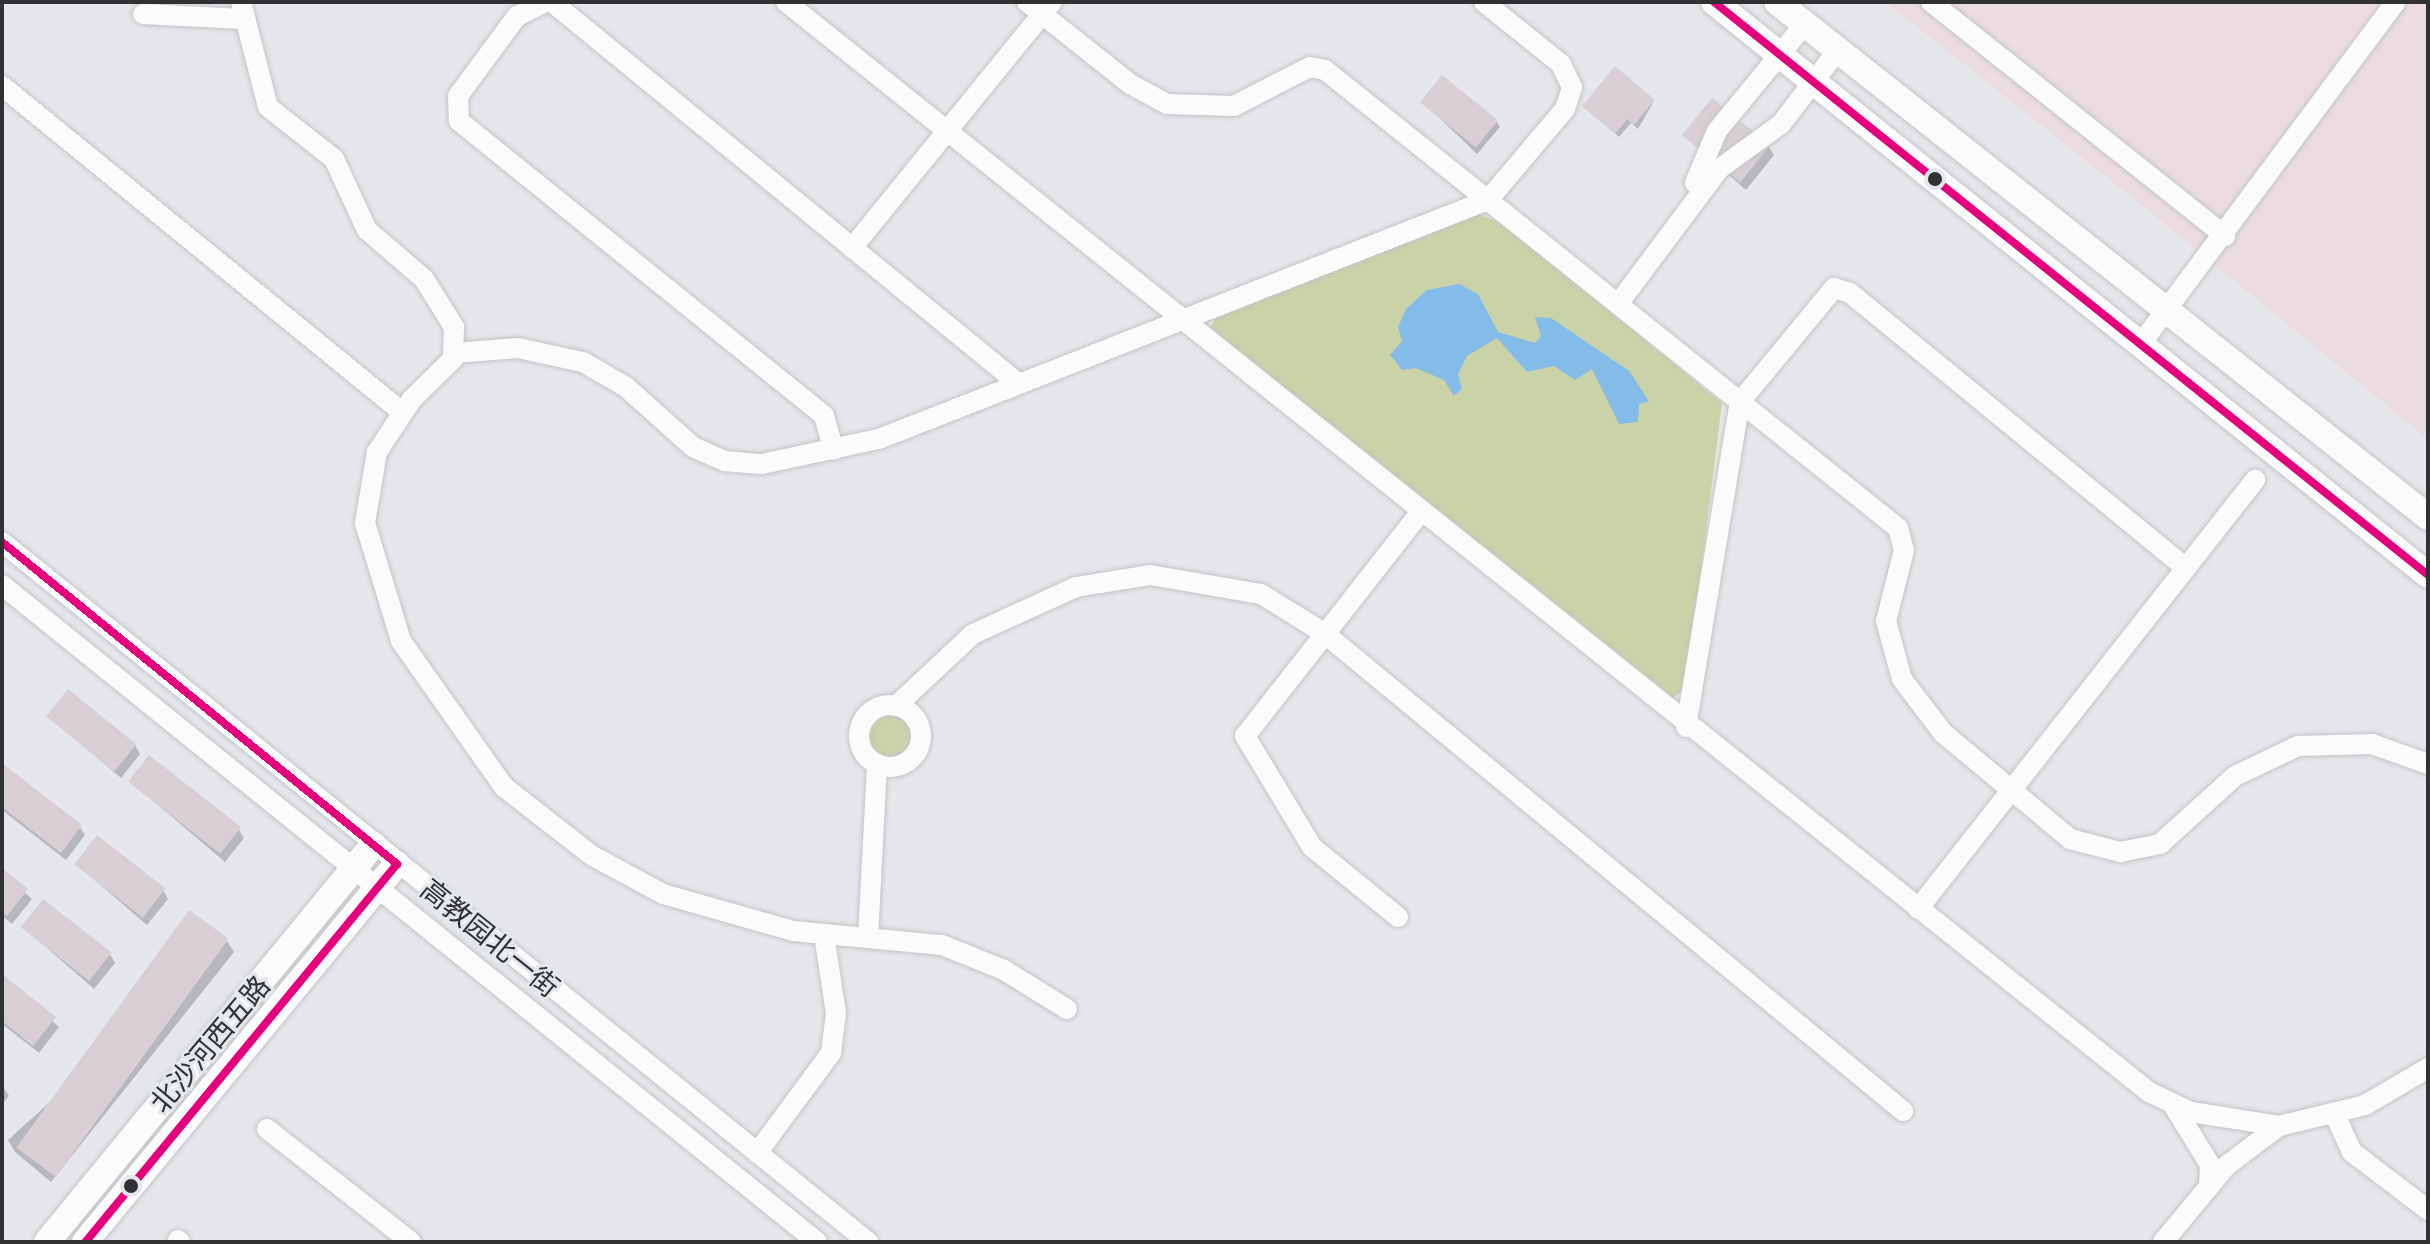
<!DOCTYPE html>
<html>
<head>
<meta charset="utf-8">
<style>
	body { margin:0 }
	#map { position:relative; width:2430px; height:1244px; overflow:hidden; background:#e5e7ea; font-family:"PT Sans","Noto Sans SC",sans-serif }
	div>[style] { position:absolute }
	.education>* { inset:0; background:#ebdddf }
	.green>* { inset:0; background:#cad2a7 }
	.round { border-radius:50% }
	.water>* { inset:0; background:#84bce9 }
	.shadow>* { inset:0; background:#0003 }
	.building>* { inset:0; background:#d8cfd5; transform-origin:0 0 }
	.roads { filter:drop-shadow(0 0 2px #c3c5c7) drop-shadow(0 0 2px #c3c5c7) }
	.minor>* { height:20px; margin:-10px; padding:0 10px; transform-origin:10px; border-radius:10px; background:#fbfbfc }
	.minor>.ring { margin:-10px; padding:0; box-sizing:content-box; background:none; border:20px solid #fbfbfc; border-radius:50% }
	.major>* { height:26px; margin:-13px; padding:0 13px; transform-origin:13px; border-radius:13px; background:#fbfbfc }
	.bus-1>* { height:8px; margin:-4px; padding:0 4px; transform-origin:4px; border-radius:4px; background:#e5007d }
	.dots>* { width:22px; height:22px; translate:-50% -50%; box-sizing:border-box; border:4px solid #e4e7eb; border-radius:50% }
	span { translate:-50% -50%; white-space:nowrap; text-align:center; line-height:1.15; -webkit-text-stroke:6px #e4e7eb; paint-order:stroke }
	.street-label { font-size:28px; color:#303133 }
	.frame { position:absolute; inset:0; border:4px solid #303133; pointer-events:none }
</style>
</head>
<body>
<div id="map">
	<div class="education">
		<div style="clip-path:polygon(1886px 2px,2428px 2px,2428px 439px,2139px 203px)"></div>
	</div>
	<div class="green">
		<div style="clip-path:polygon(1479px 214px,1503px 224px,1722px 403px,1686px 688px,1671px 699px,1210px 328px,1216px 318px)"></div>
		<div class="round" style="left:870px;top:716px;width:42px;height:42px"></div>
	</div>
	<div class="water">
		<div style="clip-path:polygon(1459px 284px,1478px 294px,1498px 332px,1535px 343px,1541px 336px,1535px 317px,1551px 318px,1629px 371px,1649px 401px,1639px 404px,1638px 422px,1619px 424px,1592px 369px,1575px 380px,1554px 366px,1527px 372px,1497px 338px,1467px 356px,1458px 374px,1462px 389px,1454px 396px,1444px 380px,1416px 368px,1402px 370px,1390px 355px,1402px 341px,1398px 327px,1406px 309px,1427px 290px)"></div>
	</div>
	<div class="shadow">
		<div style="clip-path:polygon(1654px 101px,1638px 129px,1631px 123px,1619px 137px,1584px 106px)"></div>
		<div style="clip-path:polygon(1423px 102px,1497px 122px,1500px 127px,1477px 154px)"></div>
		<div style="clip-path:polygon(1684px 136px,1769px 147px,1774px 155px,1746px 190px)"></div>
		<div style="clip-path:polygon(49px 717px,135px 745px,140px 754px,121px 778px)"></div>
		<div style="clip-path:polygon(2px 766px,80px 827px,85px 835px,66px 860px,2px 810px)"></div>
		<div style="clip-path:polygon(131px 782px,239px 830px,244px 838px,225px 862px)"></div>
		<div style="clip-path:polygon(76px 864px,163px 890px,168px 899px,147px 925px)"></div>
		<div style="clip-path:polygon(2px 871px,32px 899px,12px 924px,2px 916px)"></div>
		<div style="clip-path:polygon(23px 927px,110px 954px,115px 963px,94px 989px)"></div>
		<div style="clip-path:polygon(227px 941px,234px 952px,51px 1182px,15px 1152px,8px 1140px)"></div>
		<div style="clip-path:polygon(2px 976px,59px 1027px,39px 1053px,2px 1024px)"></div>
		<div style="clip-path:polygon(2px 1085px,9px 1096px,2px 1104px)"></div>
	</div>
	<div class="building">
		<div style="clip-path:polygon(1615px 66px,1655px 100px,1634px 125px,1627px 119px,1615px 134px,1582px 106px)"></div>
		<div style="left:1442px;top:75px;width:72px;height:35px;rotate:39deg"></div>
		<div style="left:1712px;top:98px;width:75px;height:48px;rotate:39deg"></div>
		<div style="left:68px;top:689px;width:88px;height:35px;rotate:39deg"></div>
		<div style="left:149px;top:755px;width:117px;height:34px;rotate:38deg"></div>
		<div style="clip-path:polygon(2px 763px,82px 825px,61px 853px,2px 807px)"></div>
		<div style="left:97px;top:835px;width:87px;height:37px;rotate:38deg"></div>
		<div style="clip-path:polygon(2px 868px,28px 889px,7px 916px,2px 913px)"></div>
		<div style="left:43px;top:899px;width:87px;height:36px;rotate:38deg"></div>
		<div style="left:189px;top:910px;width:49px;height:294px;rotate:36deg"></div>
		<div style="clip-path:polygon(2px 974px,56px 1017px,33px 1046px,2px 1021px)"></div>
	</div>
	<div class="roads">
		<div class="minor">
			<div style="left:241px;top:2px;width:108px;rotate:75.6deg"></div>
			<div style="left:268px;top:107px;width:84px;rotate:38.2deg"></div>
			<div style="left:334px;top:159px;width:78px;rotate:65.1deg"></div>
			<div style="left:367px;top:230px;width:75px;rotate:40.7deg"></div>
			<div style="left:424px;top:279px;width:57px;rotate:58deg"></div>
			<div style="left:454px;top:327px;width:32px;rotate:92deg"></div>
			<div style="left:453px;top:359px;width:57px;rotate:135.7deg"></div>
			<div style="left:412px;top:399px;width:64px;rotate:123.4deg"></div>
			<div style="left:377px;top:452px;width:72px;rotate:99.6deg"></div>
			<div style="left:365px;top:523px;width:123px;rotate:73deg"></div>
			<div style="left:401px;top:641px;width:179px;rotate:54.8deg"></div>
			<div style="left:504px;top:787px;width:110px;rotate:38deg"></div>
			<div style="left:591px;top:855px;width:82px;rotate:28.4deg"></div>
			<div style="left:663px;top:894px;width:135px;rotate:15.9deg"></div>
			<div style="left:793px;top:931px;width:150px;rotate:5.4deg"></div>
			<div style="left:942px;top:945px;width:67px;rotate:22deg"></div>
			<div style="left:1004px;top:970px;width:74px;rotate:31.8deg"></div>
			<div style="left:545px;top:2px;width:31px;rotate:153deg"></div>
			<div style="left:517px;top:16px;width:99px;rotate:126.4deg"></div>
			<div style="left:458px;top:96px;width:25px;rotate:88deg"></div>
			<div style="left:459px;top:121px;width:469px;rotate:38.9deg"></div>
			<div style="left:824px;top:416px;width:35px;rotate:74deg"></div>
			<div style="left:552px;top:2px;width:603px;rotate:39.28deg"></div>
			<div style="left:786px;top:2px;width:1745px;rotate:38.65deg"></div>
			<div style="left:2149px;top:1092px;width:47px;rotate:25.5deg"></div>
			<div style="left:2191px;top:1112px;width:89px;rotate:9deg"></div>
			<div style="left:2279px;top:1126px;width:89px;rotate:-13.7deg"></div>
			<div style="left:2365px;top:1105px;width:73px;rotate:-30.4deg"></div>
			<div style="left:1027px;top:2px;width:132px;rotate:38.5deg"></div>
			<div style="left:1130px;top:84px;width:42px;rotate:28.4deg"></div>
			<div style="left:1167px;top:104px;width:67px;rotate:1.7deg"></div>
			<div style="left:1234px;top:106px;width:85px;rotate:-27.2deg"></div>
			<div style="left:1310px;top:67px;width:15px;rotate:11deg"></div>
			<div style="left:1325px;top:70px;width:734px;rotate:38.64deg"></div>
			<div style="left:1898px;top:528px;width:23px;rotate:75deg"></div>
			<div style="left:1904px;top:550px;width:73px;rotate:104.2deg"></div>
			<div style="left:1886px;top:621px;width:60px;rotate:74.6deg"></div>
			<div style="left:1902px;top:679px;width:68px;rotate:52.8deg"></div>
			<div style="left:1943px;top:733px;width:165px;rotate:39.8deg"></div>
			<div style="left:2070px;top:839px;width:52px;rotate:14.6deg"></div>
			<div style="left:2120px;top:852px;width:41px;rotate:-11.3deg"></div>
			<div style="left:2160px;top:844px;width:101px;rotate:-42.2deg"></div>
			<div style="left:2235px;top:776px;width:70px;rotate:-25.5deg"></div>
			<div style="left:2298px;top:746px;width:74px;rotate:-1.5deg"></div>
			<div style="left:2372px;top:744px;width:59px;rotate:19.7deg"></div>
			<div style="left:1931px;top:2px;width:376px;rotate:38.5deg"></div>
			<div style="left:143px;top:14px;width:100px;rotate:2.9deg"></div>
			<div style="left:2px;top:86px;width:516px;rotate:39.18deg"></div>
			<div style="left:1695px;top:183px;width:56px;rotate:-67.1deg"></div>
			<div style="left:1717px;top:131px;width:139px;rotate:-50.6deg"></div>
			<div style="left:852px;top:248px;width:317px;rotate:-50.9deg"></div>
			<div style="left:1618px;top:304px;width:169px;rotate:-53.2deg"></div>
			<div style="left:1719px;top:169px;width:77px;rotate:-36deg"></div>
			<div style="left:1781px;top:124px;width:93px;rotate:-52.4deg"></div>
			<div style="left:2140px;top:345px;width:428px;rotate:-53.3deg"></div>
			<div style="left:455px;top:353px;width:63px;rotate:-4.5deg"></div>
			<div style="left:518px;top:348px;width:66px;rotate:12.2deg"></div>
			<div style="left:583px;top:362px;width:50px;rotate:30.2deg"></div>
			<div style="left:626px;top:387px;width:90px;rotate:41.8deg"></div>
			<div style="left:693px;top:447px;width:35px;rotate:24deg"></div>
			<div style="left:725px;top:461px;width:37px;rotate:5deg"></div>
			<div style="left:762px;top:464px;width:120px;rotate:-12.1deg"></div>
			<div style="left:879px;top:439px;width:654px;rotate:-21.43deg"></div>
			<div style="left:1488px;top:200px;width:119px;rotate:-49.8deg"></div>
			<div style="left:1565px;top:109px;width:23px;rotate:-72deg"></div>
			<div style="left:1572px;top:87px;width:25px;rotate:-116deg"></div>
			<div style="left:1561px;top:64px;width:99px;rotate:-141.2deg"></div>
			<div style="left:2px;top:542px;width:1114px;rotate:38.95deg"></div>
			<div style="left:2px;top:585px;width:1047px;rotate:38.87deg"></div>
			<div class="ring" style="left:859px;top:705px;width:42px;height:42px"></div>
			<div style="left:896px;top:706px;width:105px;rotate:-43.1deg"></div>
			<div style="left:973px;top:634px;width:113px;rotate:-24.5deg"></div>
			<div style="left:1076px;top:587px;width:75px;rotate:-9.2deg"></div>
			<div style="left:1150px;top:575px;width:113px;rotate:9.7deg"></div>
			<div style="left:1261px;top:594px;width:74px;rotate:31.8deg"></div>
			<div style="left:1324px;top:633px;width:751px;rotate:39.54deg"></div>
			<div style="left:1686px;top:727px;width:329px;rotate:-80.6deg"></div>
			<div style="left:1740px;top:402px;width:148px;rotate:-50.5deg"></div>
			<div style="left:1834px;top:288px;width:17px;rotate:17deg"></div>
			<div style="left:1850px;top:293px;width:434px;rotate:39.3deg"></div>
			<div style="left:1918px;top:909px;width:546px;rotate:-51.85deg"></div>
			<div style="left:1398px;top:917px;width:111px;rotate:-140.9deg"></div>
			<div style="left:1312px;top:847px;width:130px;rotate:-121.1deg"></div>
			<div style="left:1245px;top:736px;width:283px;rotate:-51.9deg"></div>
			<div style="left:868px;top:937px;width:173px;rotate:-87deg"></div>
			<div style="left:2175px;top:1108px;width:67px;rotate:58.4deg"></div>
			<div style="left:2210px;top:1165px;width:22px;rotate:93deg"></div>
			<div style="left:2335px;top:1115px;width:41px;rotate:65.3deg"></div>
			<div style="left:2352px;top:1152px;width:96px;rotate:37.3deg"></div>
			<div style="left:267px;top:1129px;width:183px;rotate:38.1deg"></div>
			<div style="left:757px;top:1153px;width:124px;rotate:-53.5deg"></div>
			<div style="left:831px;top:1053px;width:40px;rotate:-82.9deg"></div>
			<div style="left:836px;top:1013px;width:79px;rotate:-98.7deg"></div>
			<div style="left:178px;top:1240px;width:3px;rotate:45deg"></div>
			<div style="left:2163px;top:1242px;width:99px;rotate:-50.3deg"></div>
			<div style="left:2226px;top:1166px;width:66px;rotate:-37deg"></div>
		</div>
		<div class="major">
			<div style="left:1714px;top:2px;width:915px;rotate:38.75deg"></div>
			<div style="left:1777px;top:2px;width:830px;rotate:38.35deg"></div>
			<div style="left:47px;top:1242px;width:514px;rotate:-50.61deg"></div>
			<div style="left:85px;top:1242px;width:490px;rotate:-50.5deg"></div>
		</div>
	</div>
	<div class="bus-1">
		<div style="left:1714px;top:2px;width:915px;rotate:38.75deg"></div>
		<div style="left:2px;top:542px;width:510px;rotate:39.19deg"></div>
		<div style="left:397px;top:864px;width:490px;rotate:129.5deg"></div>
	</div>
	<div class="dots">
		<div style="left:1935px;top:179px;background:#303133"></div>
		<div style="left:131px;top:1186px;background:#303133"></div>
	</div>
	<div class="street-label">
		<span style="left:490px;top:938px;rotate:39deg">高教园北一街</span>
		<span style="left:210px;top:1044px;rotate:-50deg">北沙河西五路</span>
	</div>
	<div class="frame"></div>
</div>
</body>
</html>
